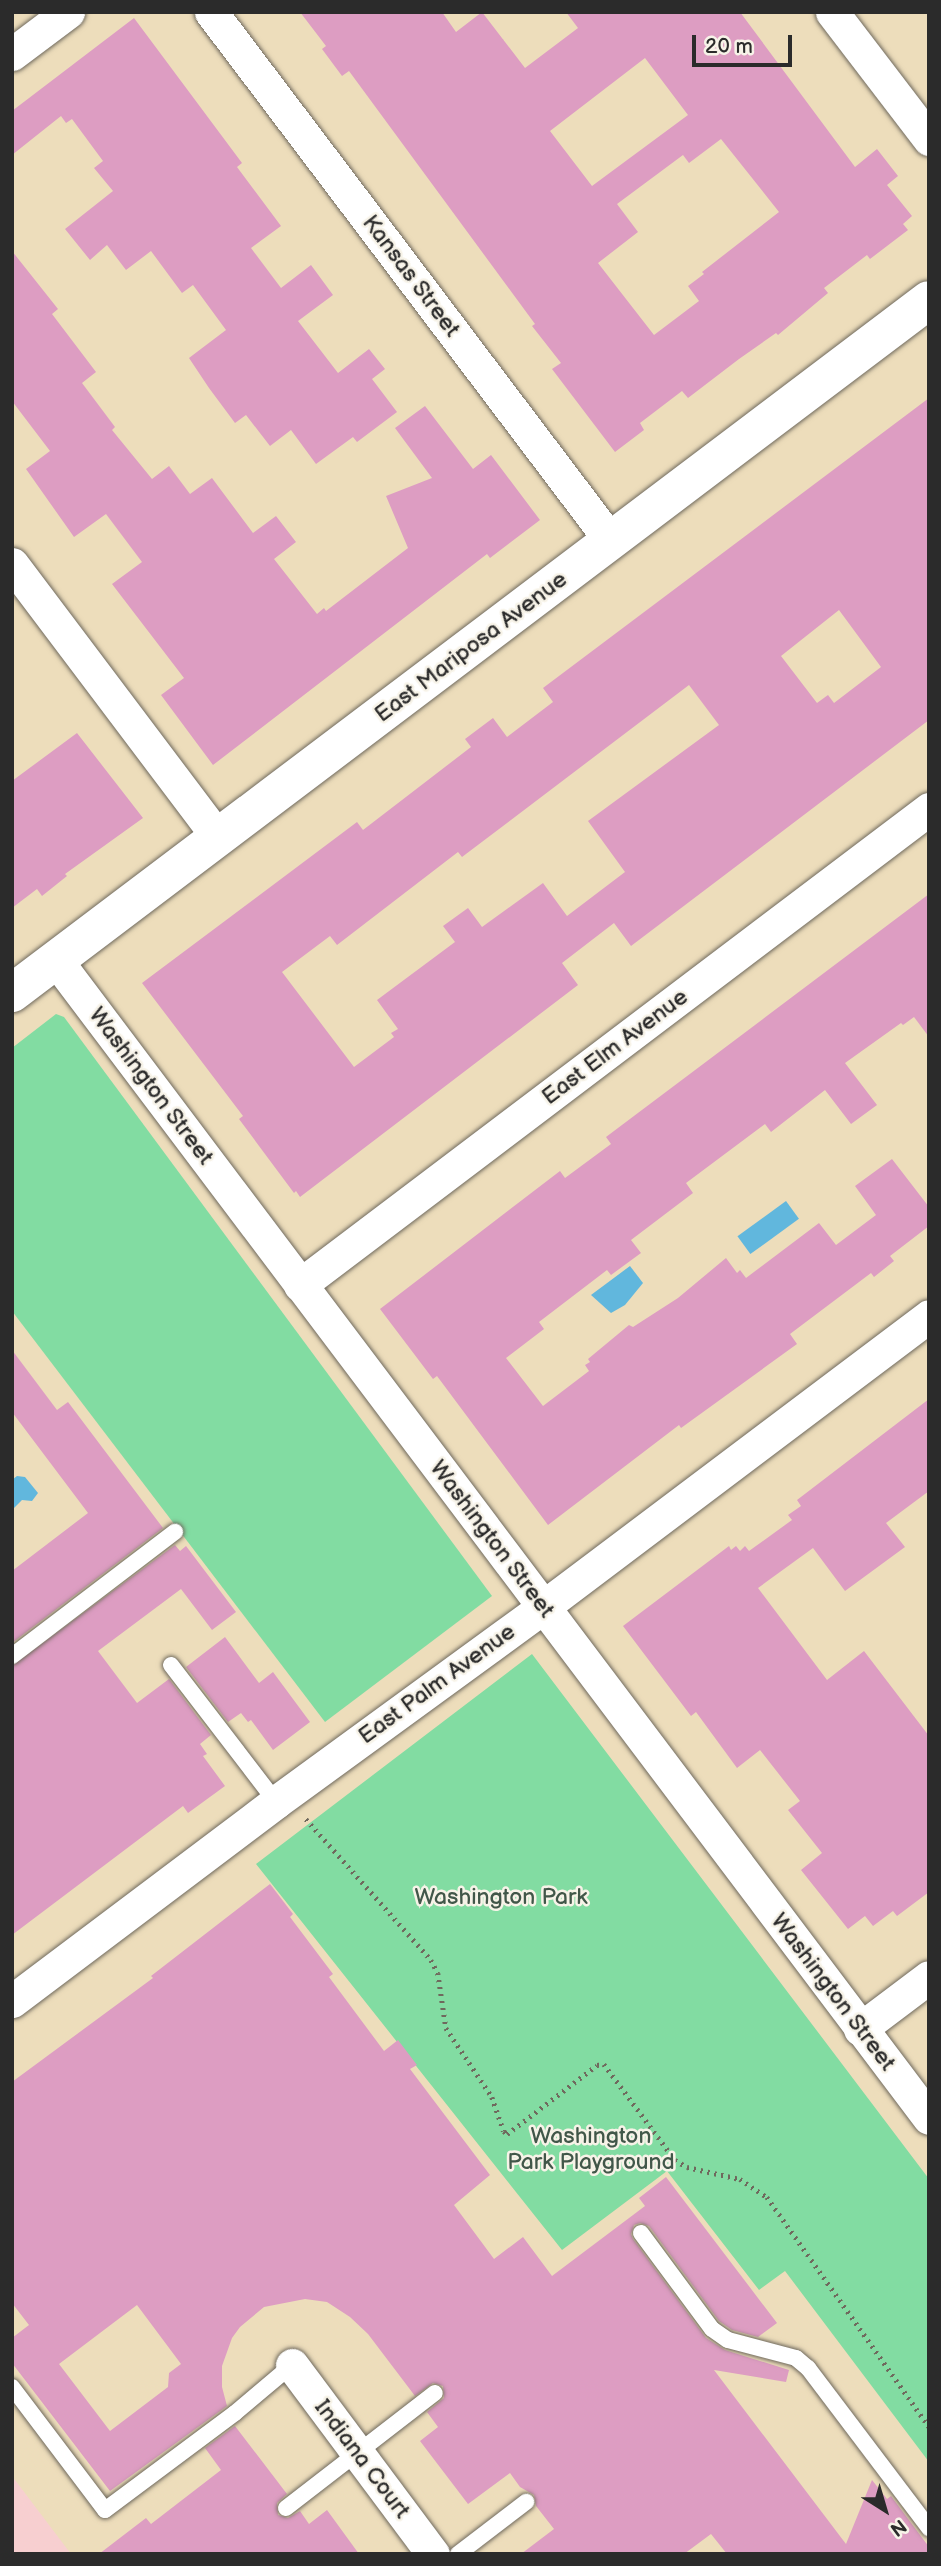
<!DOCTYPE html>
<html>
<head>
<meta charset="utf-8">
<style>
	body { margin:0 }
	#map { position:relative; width:941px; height:2566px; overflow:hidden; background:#edddbb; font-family:"Balsamiq Sans",sans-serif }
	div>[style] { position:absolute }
	.built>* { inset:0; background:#f7cfd0 }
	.green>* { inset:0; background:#82dca2 }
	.water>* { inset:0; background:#61b7dd; transform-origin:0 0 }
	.building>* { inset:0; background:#dd9dc2 }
	.path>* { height:4.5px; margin-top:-2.25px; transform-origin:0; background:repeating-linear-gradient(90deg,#6f695d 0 2px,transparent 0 7px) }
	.roads { filter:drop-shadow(0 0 2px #6f695d) drop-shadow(0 0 2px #6f695d) }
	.service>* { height:16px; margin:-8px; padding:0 8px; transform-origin:8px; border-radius:8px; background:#fff }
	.minor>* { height:33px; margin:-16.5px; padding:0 16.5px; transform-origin:16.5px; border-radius:16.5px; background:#fff }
	.tertiary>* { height:38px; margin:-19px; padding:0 19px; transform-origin:19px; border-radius:19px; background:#fff }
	span { translate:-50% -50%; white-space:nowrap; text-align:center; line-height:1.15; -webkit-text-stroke:5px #f7f3e8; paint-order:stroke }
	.street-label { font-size:23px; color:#2b2b2b }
	.park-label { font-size:23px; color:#415749 }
	.frame { position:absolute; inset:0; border:14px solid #2b2b2b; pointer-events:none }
	.north { position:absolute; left:850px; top:2475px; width:70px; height:70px; -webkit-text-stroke:5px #f7f3e8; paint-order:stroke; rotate:143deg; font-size:19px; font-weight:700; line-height:28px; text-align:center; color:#2b2b2b }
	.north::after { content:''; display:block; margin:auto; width:24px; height:32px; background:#2b2b2b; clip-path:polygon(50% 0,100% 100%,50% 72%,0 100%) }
	.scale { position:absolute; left:692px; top:35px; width:100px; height:32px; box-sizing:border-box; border:4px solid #2b2b2b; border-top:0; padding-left:9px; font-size:21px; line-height:24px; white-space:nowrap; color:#2b2b2b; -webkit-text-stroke:5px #f7f3e8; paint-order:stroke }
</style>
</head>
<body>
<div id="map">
	<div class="built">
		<div style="clip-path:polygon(12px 2476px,71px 2554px,12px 2554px)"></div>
	</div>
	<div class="green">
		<div style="clip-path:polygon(56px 1014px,64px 1017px,492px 1596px,325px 1722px,12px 1311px,12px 1048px)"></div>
		<div style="clip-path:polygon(532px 1654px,929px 2179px,929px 2462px,785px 2271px,759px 2290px,667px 2171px,562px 2250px,256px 1864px)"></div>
	</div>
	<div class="water">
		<div style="left:786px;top:1201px;width:22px;height:60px;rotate:54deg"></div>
		<div style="clip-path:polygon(630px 1266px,643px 1283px,625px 1305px,611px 1313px,591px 1295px)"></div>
		<div style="clip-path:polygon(17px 1476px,25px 1477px,38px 1493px,32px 1501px,22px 1500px,12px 1510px,12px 1480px)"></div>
	</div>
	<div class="building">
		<div style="clip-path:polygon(evenodd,300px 12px,442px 12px,456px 32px,482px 12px,525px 68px,578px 28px,566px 12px,740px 12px,855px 167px,877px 149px,898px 176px,887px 185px,912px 216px,903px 224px,908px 230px,870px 259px,867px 255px,824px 288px,828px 293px,778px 335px,776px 333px,739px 359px,688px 398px,682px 391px,640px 423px,644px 430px,615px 452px,552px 369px,561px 363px,532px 326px,535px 324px,349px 71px,342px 76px,322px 49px,326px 46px,300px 12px,645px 58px,688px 115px,592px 186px,550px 131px,645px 58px,300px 12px,721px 139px,779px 212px,702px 272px,704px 274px,688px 286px,699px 301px,654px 335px,598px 263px,638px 232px,617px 204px,683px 155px,689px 163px,721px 139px)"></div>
		<div style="clip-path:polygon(134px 18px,242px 163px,237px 167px,281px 226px,251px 248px,281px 288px,311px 265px,333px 295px,298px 321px,338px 373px,369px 349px,385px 369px,372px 379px,397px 412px,357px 442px,353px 437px,316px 464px,291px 430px,270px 446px,246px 415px,235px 423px,209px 388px,189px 358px,226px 330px,193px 285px,182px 293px,151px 251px,126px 270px,107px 245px,90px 260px,65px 229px,113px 191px,94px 168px,103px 161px,72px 119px,66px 123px,61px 116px,12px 155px,12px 111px)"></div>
		<div style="clip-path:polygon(12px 251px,58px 309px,52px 314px,96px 372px,82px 383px,115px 427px,112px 430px,152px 479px,169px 466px,190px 494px,212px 478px,253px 533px,276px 516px,296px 542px,274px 559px,317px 614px,324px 608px,326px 611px,408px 548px,386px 496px,432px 478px,395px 428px,425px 406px,473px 469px,491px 455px,540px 520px,490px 558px,487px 554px,213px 765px,161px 695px,184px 678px,112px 584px,142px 562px,106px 514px,74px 537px,26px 469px,50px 451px,12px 401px)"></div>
		<div style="clip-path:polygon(evenodd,929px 398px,929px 720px,631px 946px,614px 923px,562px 963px,578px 985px,300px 1197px,296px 1191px,294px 1193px,239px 1119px,243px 1116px,142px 983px,357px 822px,363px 830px,471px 747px,465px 739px,493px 718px,507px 737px,553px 702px,543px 688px,929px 398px,839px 610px,881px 667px,834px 703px,828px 695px,817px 703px,781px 656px,839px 610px,929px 398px,689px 685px,719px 725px,588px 821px,625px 872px,567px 916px,543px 883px,482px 927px,468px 908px,443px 926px,455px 942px,377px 1000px,398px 1029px,391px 1033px,394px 1037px,354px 1067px,282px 972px,330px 936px,337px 945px,458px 852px,462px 857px,689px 685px)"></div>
		<div style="clip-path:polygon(77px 733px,143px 818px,65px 874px,67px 876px,42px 896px,37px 889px,12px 908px,12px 781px)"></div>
		<div style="clip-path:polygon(929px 894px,929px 1037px,914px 1017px,903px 1025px,901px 1023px,845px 1063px,877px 1105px,851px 1124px,825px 1090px,771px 1132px,765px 1124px,686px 1183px,693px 1193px,631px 1240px,641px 1253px,611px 1275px,607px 1270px,539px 1322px,544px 1329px,506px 1358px,543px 1406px,589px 1371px,585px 1365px,590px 1362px,588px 1359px,629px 1325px,633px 1327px,678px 1298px,726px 1258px,737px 1273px,740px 1270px,746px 1278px,819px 1223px,836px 1245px,876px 1215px,855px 1186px,892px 1159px,929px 1207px,929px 1226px,890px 1256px,894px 1261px,874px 1277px,871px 1273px,790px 1334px,797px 1344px,681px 1428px,679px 1425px,548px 1525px,437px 1376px,433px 1379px,380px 1309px,560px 1171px,565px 1178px,611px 1144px,606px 1137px)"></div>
		<div style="clip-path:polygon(12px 1350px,57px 1410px,68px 1402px,163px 1528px,12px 1643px,12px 1571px,88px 1513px,12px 1412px)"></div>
		<div style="clip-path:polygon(929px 1399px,929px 1491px,886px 1523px,905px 1547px,845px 1591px,813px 1548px,758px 1588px,827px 1680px,864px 1651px,929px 1736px,929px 1892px,897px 1916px,893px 1911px,873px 1926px,865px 1916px,848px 1929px,801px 1870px,822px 1853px,788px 1810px,800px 1801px,760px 1750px,737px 1768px,696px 1712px,691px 1716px,623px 1626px,729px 1546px,731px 1550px,736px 1546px,740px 1551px,745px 1546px,749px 1551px,792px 1520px,788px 1515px,801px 1506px,797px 1500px)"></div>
		<div style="clip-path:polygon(175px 1545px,180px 1551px,186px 1546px,236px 1612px,212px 1630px,181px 1589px,98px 1651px,137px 1703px,169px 1679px,211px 1735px,200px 1744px,207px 1754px,203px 1756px,225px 1786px,188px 1813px,183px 1806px,12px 1935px,12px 1666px)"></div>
		<div style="clip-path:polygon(225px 1637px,259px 1683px,273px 1672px,310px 1722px,273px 1750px,251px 1720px,248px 1722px,241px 1713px,228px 1722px,186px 1667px)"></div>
		<div style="clip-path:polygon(evenodd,270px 1884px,293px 1914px,290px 1917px,333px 1974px,329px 1977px,384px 2051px,398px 2040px,417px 2065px,410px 2069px,490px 2175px,454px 2205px,494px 2259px,523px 2237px,552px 2276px,645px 2206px,639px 2198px,666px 2177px,777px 2323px,758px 2337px,732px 2330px,719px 2321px,649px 2226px,640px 2223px,634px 2225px,631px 2234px,633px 2239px,706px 2338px,725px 2350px,789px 2370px,786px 2382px,714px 2370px,846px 2544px,872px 2480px,887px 2499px,891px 2496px,929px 2547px,929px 2554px,727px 2554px,711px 2534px,684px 2554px,521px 2554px,554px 2529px,536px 2506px,534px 2495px,520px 2487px,510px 2473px,468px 2504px,420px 2441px,438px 2427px,427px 2412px,444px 2398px,443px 2386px,433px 2383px,415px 2396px,368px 2334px,350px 2317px,327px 2302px,305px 2299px,264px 2307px,240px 2327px,232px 2338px,222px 2366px,222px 2387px,227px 2406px,110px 2491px,12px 2363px,12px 2338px,29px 2325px,12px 2303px,12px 2082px,153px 1978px,151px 1976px,270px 1884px,137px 2305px,181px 2364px,169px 2373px,168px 2387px,110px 2431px,59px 2364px,137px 2305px)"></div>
		<div style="clip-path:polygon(235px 2426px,287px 2494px,277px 2503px,278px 2515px,288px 2518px,300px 2511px,309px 2524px,327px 2510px,359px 2554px,99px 2554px,146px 2518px,151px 2524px,221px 2470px,205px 2448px)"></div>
	</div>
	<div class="path">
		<div style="left:306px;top:1819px;width:188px;rotate:48.4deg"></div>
		<div style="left:431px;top:1960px;width:15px;rotate:62deg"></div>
		<div style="left:438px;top:1973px;width:56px;rotate:81.7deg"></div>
		<div style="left:446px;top:2028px;width:83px;rotate:56.3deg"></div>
		<div style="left:492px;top:2097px;width:36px;rotate:71deg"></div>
		<div style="left:504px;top:2131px;width:4px;rotate:45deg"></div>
		<div style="left:507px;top:2134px;width:113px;rotate:-37.5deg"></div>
		<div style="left:597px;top:2065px;width:7px;rotate:-8deg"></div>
		<div style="left:604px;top:2064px;width:119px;rotate:53.5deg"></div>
		<div style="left:675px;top:2160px;width:14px;rotate:30deg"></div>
		<div style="left:687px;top:2167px;width:54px;rotate:12.8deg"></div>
		<div style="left:740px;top:2179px;width:32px;rotate:34deg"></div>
		<div style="left:767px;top:2197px;width:281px;rotate:54.8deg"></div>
	</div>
	<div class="roads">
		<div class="service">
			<div style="left:12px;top:1656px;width:205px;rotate:-37.3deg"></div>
			<div style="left:171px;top:1665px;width:173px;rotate:52.5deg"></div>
			<div style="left:641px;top:2233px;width:119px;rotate:53.5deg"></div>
			<div style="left:712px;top:2329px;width:19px;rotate:35deg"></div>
			<div style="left:728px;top:2340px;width:70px;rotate:14.8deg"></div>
			<div style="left:796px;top:2358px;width:16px;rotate:40deg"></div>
			<div style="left:808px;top:2368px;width:201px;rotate:52.9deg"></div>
			<div style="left:12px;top:2387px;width:154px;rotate:52.9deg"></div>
			<div style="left:105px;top:2510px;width:162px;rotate:-36.7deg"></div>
			<div style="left:235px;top:2413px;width:75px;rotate:-40.1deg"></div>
			<div style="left:286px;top:2508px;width:188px;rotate:-37.7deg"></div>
			<div style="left:458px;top:2554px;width:86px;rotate:-37.4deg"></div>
		</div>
		<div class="minor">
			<div style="left:211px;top:12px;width:663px;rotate:52.91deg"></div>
			<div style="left:832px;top:12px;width:160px;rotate:52.6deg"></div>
			<div style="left:12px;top:54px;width:70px;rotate:-36.9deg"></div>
			<div style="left:12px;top:564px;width:342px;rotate:53deg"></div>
			<div style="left:56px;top:960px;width:1450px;rotate:52.99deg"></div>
			<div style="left:300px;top:1285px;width:789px;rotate:-37.12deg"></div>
			<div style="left:12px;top:2001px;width:331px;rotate:-37deg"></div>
			<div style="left:276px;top:1802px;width:331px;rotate:-36.1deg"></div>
			<div style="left:543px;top:1607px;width:483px;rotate:-37deg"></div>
			<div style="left:860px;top:2029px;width:86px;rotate:-37deg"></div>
			<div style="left:292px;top:2365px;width:236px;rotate:53.3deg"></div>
		</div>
		<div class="tertiary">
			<div style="left:12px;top:993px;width:1149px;rotate:-37.08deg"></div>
		</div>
	</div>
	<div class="street-label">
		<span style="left:411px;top:276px;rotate:53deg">Kansas Street</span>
		<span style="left:471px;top:647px;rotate:-37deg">East Mariposa Avenue</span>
		<span style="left:615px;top:1047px;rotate:-37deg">East Elm Avenue</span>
		<span style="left:151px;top:1086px;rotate:53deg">Washington Street</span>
		<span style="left:492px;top:1539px;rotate:53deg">Washington Street</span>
		<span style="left:437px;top:1684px;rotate:-36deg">East Palm Avenue</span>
		<span style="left:833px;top:1992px;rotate:53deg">Washington Street</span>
		<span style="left:362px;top:2459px;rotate:53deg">Indiana Court</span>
	</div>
	<div class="park-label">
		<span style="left:501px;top:1897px">Washington Park</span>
		<span style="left:591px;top:2149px">Washington<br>Park Playground</span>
	</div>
	<div class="frame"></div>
	<div class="north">N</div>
	<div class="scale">20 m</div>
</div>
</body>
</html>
